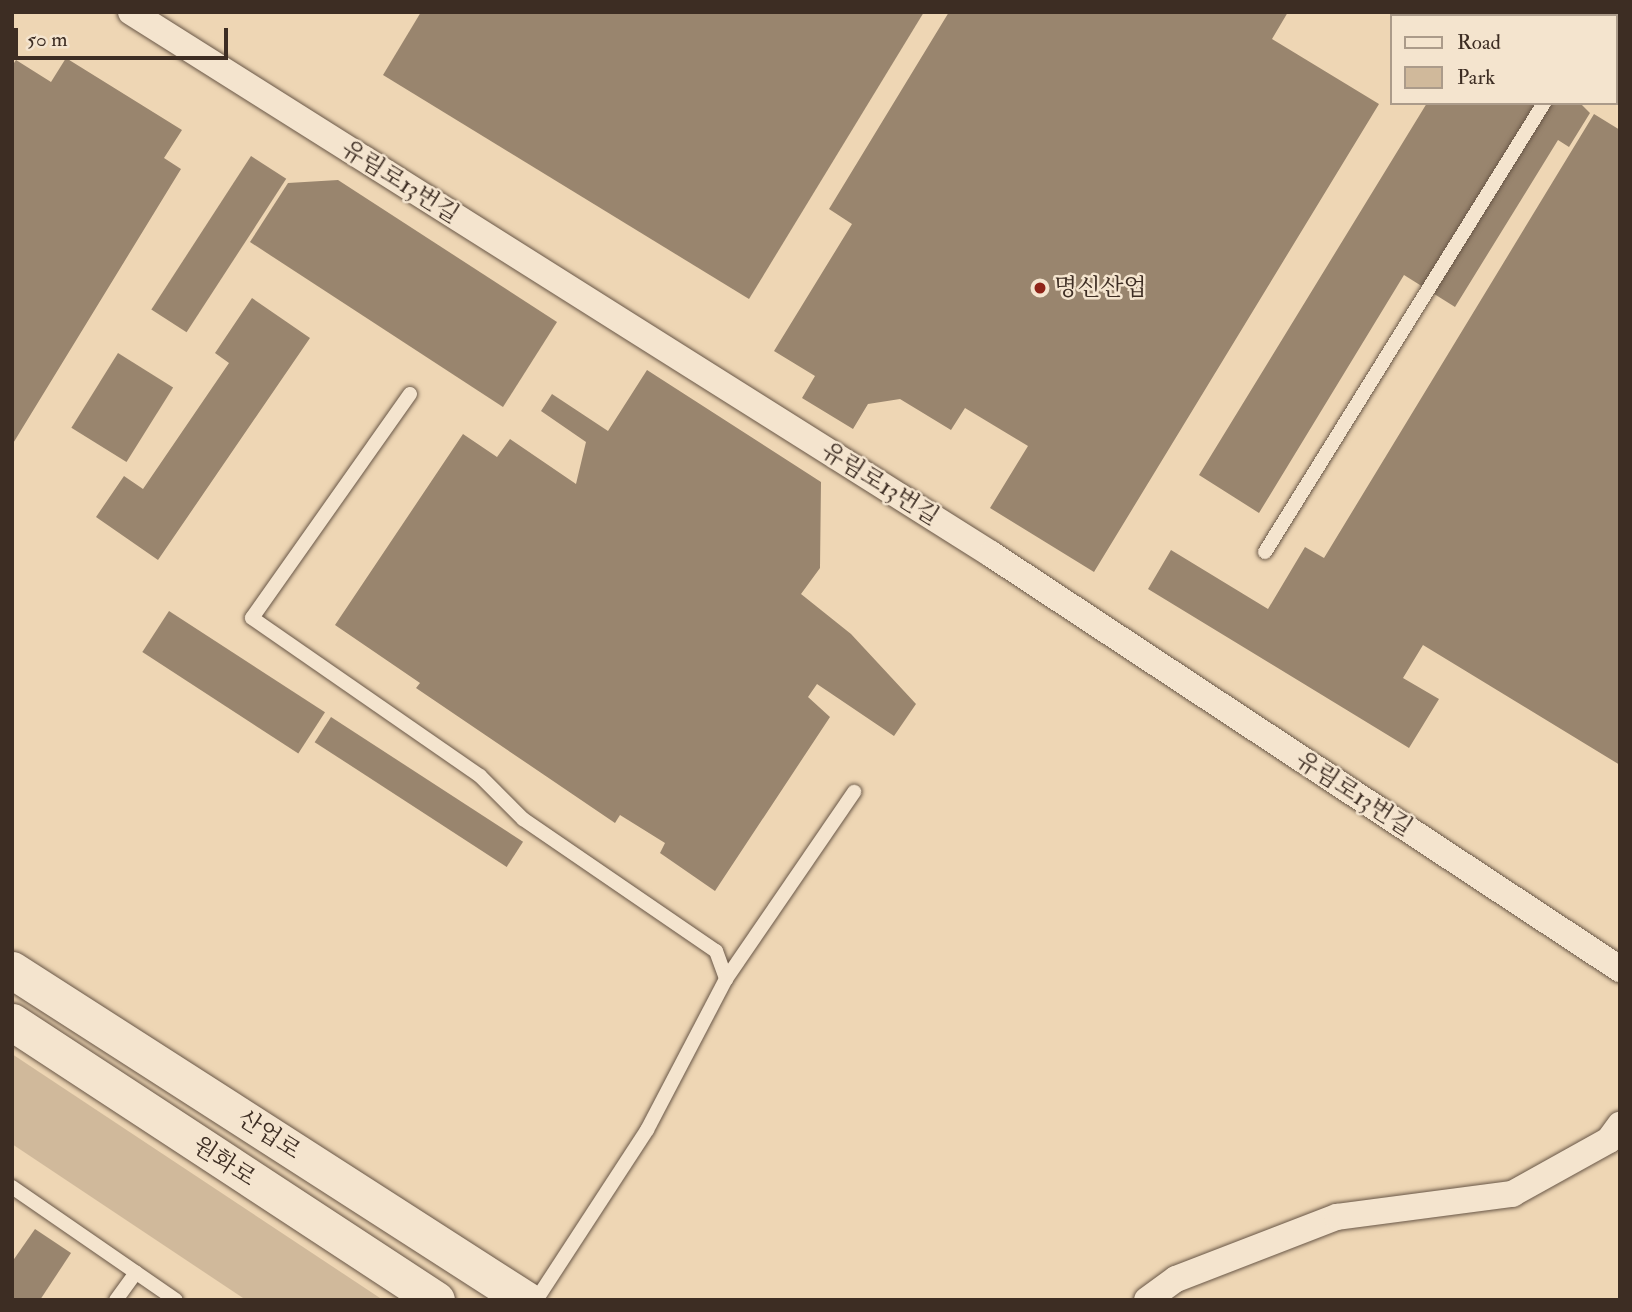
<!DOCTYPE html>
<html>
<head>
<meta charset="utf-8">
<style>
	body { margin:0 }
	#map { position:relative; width:1632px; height:1312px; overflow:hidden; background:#eed6b4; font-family:"IM FELL Double Pica","Noto Serif KR",serif }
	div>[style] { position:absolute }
	.green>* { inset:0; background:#d0b99b }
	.building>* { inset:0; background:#99856e; transform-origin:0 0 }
	.roads { filter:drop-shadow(0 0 2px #695747) drop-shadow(0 0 2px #695747) }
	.lane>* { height:14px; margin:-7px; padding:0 7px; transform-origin:7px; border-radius:7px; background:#f4e4ce }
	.street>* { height:26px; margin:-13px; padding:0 13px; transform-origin:13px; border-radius:13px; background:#f4e4ce }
	.secondary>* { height:37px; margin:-18.5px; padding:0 18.5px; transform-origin:18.5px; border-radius:18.5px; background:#f4e4ce }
	.dots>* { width:19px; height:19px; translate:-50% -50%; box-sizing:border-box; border:4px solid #f4e4ce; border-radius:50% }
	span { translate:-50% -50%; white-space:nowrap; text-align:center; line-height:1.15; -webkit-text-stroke:5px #f4e4ce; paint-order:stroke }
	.street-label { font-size:24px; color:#3d2d23 }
	.poi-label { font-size:24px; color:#3d2d23 }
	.left { translate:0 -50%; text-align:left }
	.frame { position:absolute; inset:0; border:14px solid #3d2d23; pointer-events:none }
	.legend { position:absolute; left:1390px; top:14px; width:228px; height:91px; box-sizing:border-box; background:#f4e4ce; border:2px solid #ab9b8a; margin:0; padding:9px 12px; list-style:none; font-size:21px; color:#3d2d23 }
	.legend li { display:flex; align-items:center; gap:14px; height:35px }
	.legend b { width:35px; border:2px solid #ab9b8a }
	.scale { position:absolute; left:14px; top:28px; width:214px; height:32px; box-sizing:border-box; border:4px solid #3d2d23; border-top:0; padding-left:9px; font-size:21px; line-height:24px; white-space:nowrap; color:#3d2d23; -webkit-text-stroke:5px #f4e4ce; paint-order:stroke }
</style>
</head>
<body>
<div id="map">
	<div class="green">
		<div style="clip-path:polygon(12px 1054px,383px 1300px,246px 1300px,12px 1144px)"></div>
	</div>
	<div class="building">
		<div style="clip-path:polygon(421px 12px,924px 12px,749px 299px,383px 75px)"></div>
		<div style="clip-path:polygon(949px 12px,1288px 12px,1272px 39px,1379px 104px,1094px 572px,990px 508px,1028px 446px,965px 408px,951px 430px,900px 399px,868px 404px,853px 429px,802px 398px,815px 376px,774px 351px,852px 224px,829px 209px)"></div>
		<div style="clip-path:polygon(1483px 12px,1583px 12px,1480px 16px)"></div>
		<div style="clip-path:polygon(66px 58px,182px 130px,164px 158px,181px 169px,12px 445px,12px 66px,16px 60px,51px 82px)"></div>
		<div style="clip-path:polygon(1427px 103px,1580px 103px,1590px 113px,1569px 147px,1558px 140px,1455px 307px,1404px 275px,1259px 513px,1199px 475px)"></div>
		<div style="clip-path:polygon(1594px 114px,1620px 130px,1620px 765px,1423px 645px,1403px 678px,1439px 699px,1409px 748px,1148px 589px,1171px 550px,1268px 609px,1305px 547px,1324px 558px)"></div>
		<div style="left:251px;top:156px;width:42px;height:183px;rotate:33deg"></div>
		<div style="clip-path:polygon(338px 180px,557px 322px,503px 407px,250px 242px,288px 183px)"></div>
		<div style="clip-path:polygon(252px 298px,310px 338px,158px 560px,96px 517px,124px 476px,143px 489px,229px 363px,215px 353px)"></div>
		<div style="left:118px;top:353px;width:65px;height:88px;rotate:32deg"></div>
		<div style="clip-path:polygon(647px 370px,821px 482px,820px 568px,801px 594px,851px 634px,916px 704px,894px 736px,817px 684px,808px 697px,830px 717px,715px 891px,660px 853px,665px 843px,620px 815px,615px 823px,416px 688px,420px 683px,335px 625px,463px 434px,497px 457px,510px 439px,576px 484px,586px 442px,541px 411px,552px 394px,608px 431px)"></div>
		<div style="left:169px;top:611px;width:186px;height:49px;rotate:33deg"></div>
		<div style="left:331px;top:717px;width:229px;height:30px;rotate:33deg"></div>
		<div style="clip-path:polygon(35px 1229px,71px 1253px,40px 1300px,12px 1300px,12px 1262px)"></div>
	</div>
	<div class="roads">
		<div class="lane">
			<div style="left:1598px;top:16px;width:5px;rotate:-53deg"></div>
			<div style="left:410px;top:394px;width:274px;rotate:125.2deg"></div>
			<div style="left:252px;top:618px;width:277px;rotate:34.7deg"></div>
			<div style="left:480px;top:776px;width:61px;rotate:45deg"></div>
			<div style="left:523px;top:819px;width:234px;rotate:34.4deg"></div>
			<div style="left:716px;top:951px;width:30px;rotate:70deg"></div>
			<div style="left:726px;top:979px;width:170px;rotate:117.6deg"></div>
			<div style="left:647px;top:1130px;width:203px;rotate:123.1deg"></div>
			<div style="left:1265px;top:552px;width:529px;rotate:-58.14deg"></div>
			<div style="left:726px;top:979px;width:227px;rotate:-55.6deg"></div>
			<div style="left:12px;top:1187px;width:199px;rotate:34.6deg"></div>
			<div style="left:116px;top:1300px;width:34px;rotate:-54deg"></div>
		</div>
		<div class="street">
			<div style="left:131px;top:12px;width:1017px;rotate:32.22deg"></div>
			<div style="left:991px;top:554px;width:754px;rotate:33.42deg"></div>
			<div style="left:1147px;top:1300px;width:36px;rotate:-36deg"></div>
			<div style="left:1176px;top:1279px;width:173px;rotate:-21.1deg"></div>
			<div style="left:1337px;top:1217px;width:177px;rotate:-7.5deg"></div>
			<div style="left:1512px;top:1194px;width:111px;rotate:-29.1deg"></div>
			<div style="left:1609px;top:1140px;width:19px;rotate:-54deg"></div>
		</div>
		<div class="secondary">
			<div style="left:12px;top:970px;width:611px;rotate:32.7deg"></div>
			<div style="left:12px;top:1022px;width:507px;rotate:33.25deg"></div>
		</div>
	</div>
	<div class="dots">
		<div style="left:1040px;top:288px;background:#8f2418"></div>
	</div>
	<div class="street-label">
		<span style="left:400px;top:182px;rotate:32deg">유림로13번길</span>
		<span style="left:880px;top:484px;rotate:32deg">유림로13번길</span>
		<span style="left:1354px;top:794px;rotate:33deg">유림로13번길</span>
		<span style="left:269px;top:1135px;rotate:33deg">산업로</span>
		<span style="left:224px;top:1162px;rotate:33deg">원화로</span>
	</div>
	<div class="poi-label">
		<span class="left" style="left:1054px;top:288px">명신산업</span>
	</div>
	<div class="frame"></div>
	<ul class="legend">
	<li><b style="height:9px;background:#f4e4ce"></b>Road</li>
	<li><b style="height:19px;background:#d0b99b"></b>Park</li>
	</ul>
	<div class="scale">50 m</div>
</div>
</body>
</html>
